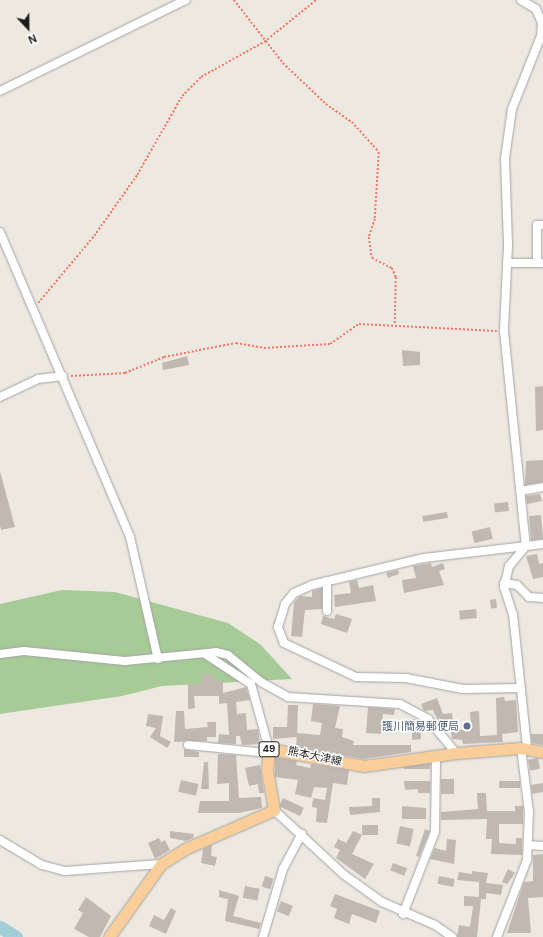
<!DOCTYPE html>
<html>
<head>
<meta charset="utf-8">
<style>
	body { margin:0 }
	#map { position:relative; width:543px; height:937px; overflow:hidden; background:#ede9e1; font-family:"DM Sans","Noto Sans JP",sans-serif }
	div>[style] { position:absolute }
	.forest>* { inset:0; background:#a7cb97 }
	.river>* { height:13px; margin:-6.5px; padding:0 6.5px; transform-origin:6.5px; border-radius:6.5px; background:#a2ceda }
	.building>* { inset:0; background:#c1b8b1; transform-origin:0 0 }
	.path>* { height:1.5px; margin-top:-0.75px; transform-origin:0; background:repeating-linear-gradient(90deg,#f67569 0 2px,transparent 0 4px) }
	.roads { filter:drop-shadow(0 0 1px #a3a3a3) drop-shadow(0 0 1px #a3a3a3) }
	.minor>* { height:8px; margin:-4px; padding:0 4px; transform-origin:4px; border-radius:4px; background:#fff }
	.major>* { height:11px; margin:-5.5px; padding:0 5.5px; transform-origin:5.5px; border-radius:5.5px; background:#f9ce9a }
	.dots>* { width:11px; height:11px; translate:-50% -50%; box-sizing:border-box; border:2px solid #fff; border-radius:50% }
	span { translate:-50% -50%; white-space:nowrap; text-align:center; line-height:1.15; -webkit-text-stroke:3px #fff; paint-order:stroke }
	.shield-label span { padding:1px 3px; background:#fff; border:1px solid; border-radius:3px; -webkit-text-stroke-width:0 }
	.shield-label { font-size:10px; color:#1c1c1c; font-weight:700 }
	.service-label { font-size:11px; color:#4e5e75 }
	.right { translate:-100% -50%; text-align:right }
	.street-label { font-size:11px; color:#1c1c1c }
	.north { position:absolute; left:8px; top:8px; width:40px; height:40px; -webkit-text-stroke:3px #fff; paint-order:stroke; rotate:158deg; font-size:11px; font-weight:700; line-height:16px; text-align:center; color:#1c1c1c }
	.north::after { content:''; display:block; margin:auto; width:14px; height:18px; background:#1c1c1c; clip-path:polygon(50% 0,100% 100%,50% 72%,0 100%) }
</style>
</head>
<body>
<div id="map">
	<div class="forest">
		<div style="clip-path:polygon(62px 590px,115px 592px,228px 623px,260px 644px,292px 679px,162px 686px,122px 696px,0 714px,0 604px)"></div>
	</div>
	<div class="river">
		<div style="left:0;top:927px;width:19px;rotate:32deg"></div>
	</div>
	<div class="building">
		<div style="clip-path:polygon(402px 350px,420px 352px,420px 365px,403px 366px)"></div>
		<div style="clip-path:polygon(187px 356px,189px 365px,163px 370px,162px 363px)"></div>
		<div style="clip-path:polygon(543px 386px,543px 430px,536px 431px,535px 387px)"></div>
		<div style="clip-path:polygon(543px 460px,543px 482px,525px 485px,526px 461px)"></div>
		<div style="clip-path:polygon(0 471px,15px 527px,1px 530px,0 525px)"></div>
		<div style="clip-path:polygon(540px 494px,542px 501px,527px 504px,526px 496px)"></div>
		<div style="left:508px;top:502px;width:9px;height:14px;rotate:84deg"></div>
		<div style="left:447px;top:512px;width:6px;height:25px;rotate:81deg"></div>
		<div style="left:541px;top:515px;width:24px;height:12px;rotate:85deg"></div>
		<div style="left:490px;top:527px;width:12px;height:19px;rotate:76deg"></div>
		<div style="clip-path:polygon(537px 554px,539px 564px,543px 563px,543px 577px,533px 579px,526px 556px)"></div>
		<div style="clip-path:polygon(431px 563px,432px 567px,443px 563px,445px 569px,439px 571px,444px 585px,404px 593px,402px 580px,416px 578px,413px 566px)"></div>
		<div style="clip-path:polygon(398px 570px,399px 574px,388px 578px,386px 573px)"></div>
		<div style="clip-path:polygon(357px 580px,359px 588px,373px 585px,376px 601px,335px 607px,334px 595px,351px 593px,349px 582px)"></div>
		<div style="clip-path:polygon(322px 588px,322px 609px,305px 610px,302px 637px,291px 636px,294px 602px,300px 596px,312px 597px,312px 591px)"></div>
		<div style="left:496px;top:599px;width:9px;height:6px;rotate:84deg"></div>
		<div style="left:476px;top:609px;width:9px;height:17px;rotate:84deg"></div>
		<div style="clip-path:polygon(336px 614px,352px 619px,347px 633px,321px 624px,323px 616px,334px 619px)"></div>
		<div style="clip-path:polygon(202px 674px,214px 674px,214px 681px,223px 681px,223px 693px,246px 687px,250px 700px,236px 702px,237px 714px,246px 713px,247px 730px,258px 729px,260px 744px,242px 745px,240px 736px,236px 736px,236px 744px,218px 743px,219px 734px,229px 735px,227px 703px,219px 704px,219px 696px,194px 696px,195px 708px,188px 709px,188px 684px,202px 684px)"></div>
		<div style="clip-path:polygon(504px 697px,505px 701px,516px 700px,518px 732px,502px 734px,503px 742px,463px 744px,462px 740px,452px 739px,451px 731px,471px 729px,470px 712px,479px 711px,480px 736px,497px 735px,496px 698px)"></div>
		<div style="clip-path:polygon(437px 698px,443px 714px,452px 713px,453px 723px,440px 725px,433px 710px,424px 711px,421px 704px)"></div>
		<div style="clip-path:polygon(313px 704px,340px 706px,335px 728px,343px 729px,342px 737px,354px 741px,353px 745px,411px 745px,411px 752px,364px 759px,296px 747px,297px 733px,320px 735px,322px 723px,311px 721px)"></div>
		<div style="clip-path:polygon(288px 705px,298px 705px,297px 737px,273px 739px,273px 727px,287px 727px)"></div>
		<div style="clip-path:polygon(368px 707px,395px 709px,394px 715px,383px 714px,381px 734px,366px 733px)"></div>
		<div style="clip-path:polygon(176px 711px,184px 711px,185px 729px,208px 727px,207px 722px,216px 722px,216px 737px,207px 737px,207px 741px,174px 742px)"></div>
		<div style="clip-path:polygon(148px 714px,163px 716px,160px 736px,171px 742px,167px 748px,150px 737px,156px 728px,146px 726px)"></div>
		<div style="clip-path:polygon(412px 719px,421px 721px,421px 739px,412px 740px,412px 732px,402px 732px,401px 720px)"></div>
		<div style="clip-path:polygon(531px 734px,543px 734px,543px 745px,532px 743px)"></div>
		<div style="clip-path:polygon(184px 749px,199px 752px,199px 757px,184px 757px)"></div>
		<div style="clip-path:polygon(218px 754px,236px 755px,239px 798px,261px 797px,262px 808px,239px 813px,198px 813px,200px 801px,229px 801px,229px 783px,217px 784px)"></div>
		<div style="clip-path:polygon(275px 757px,297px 761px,296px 765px,310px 768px,311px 764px,349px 770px,347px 785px,333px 783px,327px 823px,316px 822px,317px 808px,312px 807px,313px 798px,325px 800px,327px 788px,314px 787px,311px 798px,295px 794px,298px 780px,275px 777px)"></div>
		<div style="left:538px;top:758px;width:11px;height:10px;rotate:80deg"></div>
		<div style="clip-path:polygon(204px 762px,208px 762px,209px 789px,201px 789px)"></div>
		<div style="left:430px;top:764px;width:5px;height:26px;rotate:90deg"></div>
		<div style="clip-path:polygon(260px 765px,264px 793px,259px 793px,258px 784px,249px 786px,245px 768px)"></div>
		<div style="left:454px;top:779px;width:15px;height:13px;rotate:90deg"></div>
		<div style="left:181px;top:780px;width:18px;height:12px;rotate:13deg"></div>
		<div style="clip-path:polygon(404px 781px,430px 781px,430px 793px,418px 793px,418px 789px,405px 790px)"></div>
		<div style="left:520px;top:781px;width:7px;height:21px;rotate:90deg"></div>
		<div style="clip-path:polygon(543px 783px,543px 792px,532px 794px,531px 785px)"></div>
		<div style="clip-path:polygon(477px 793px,486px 793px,487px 811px,515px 811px,515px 806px,523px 806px,523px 824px,499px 824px,499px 843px,516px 844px,516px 838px,522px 838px,522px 855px,491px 854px,492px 839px,486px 839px,487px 819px,441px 820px,441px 812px,478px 809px)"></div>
		<div style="left:283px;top:798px;width:23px;height:9px;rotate:25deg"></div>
		<div style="clip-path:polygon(372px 798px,380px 798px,380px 812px,350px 815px,349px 807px,372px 806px)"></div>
		<div style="clip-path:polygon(402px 806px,426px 808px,426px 819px,402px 819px)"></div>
		<div style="left:362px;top:825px;width:16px;height:10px"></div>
		<div style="left:400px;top:826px;width:14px;height:18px;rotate:12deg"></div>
		<div style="clip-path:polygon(425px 829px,430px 831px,419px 857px,416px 856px)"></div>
		<div style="clip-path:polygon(170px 831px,194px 834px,193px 838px,186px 841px,170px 838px)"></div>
		<div style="clip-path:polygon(353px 831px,362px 835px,352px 854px,374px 864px,365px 879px,336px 858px,340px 850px,334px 847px,338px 839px,346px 843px)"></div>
		<div style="clip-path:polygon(159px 838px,161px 842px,165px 840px,170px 850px,155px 859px,148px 843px)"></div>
		<div style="clip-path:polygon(447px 839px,456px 840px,454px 864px,430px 859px,435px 848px,446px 851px)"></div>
		<div style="clip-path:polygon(212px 845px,211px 856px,217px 857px,215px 866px,201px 863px,203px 849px)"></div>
		<div style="clip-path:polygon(543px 854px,543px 897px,528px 898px,531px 933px,507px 933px,524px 882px,533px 881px,533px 855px)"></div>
		<div style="left:393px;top:863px;width:15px;height:8px;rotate:20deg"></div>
		<div style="clip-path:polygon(508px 869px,515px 873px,507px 884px,502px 882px)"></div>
		<div style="clip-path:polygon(472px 871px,488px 873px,486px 883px,503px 885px,501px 895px,486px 893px,486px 899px,481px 899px,477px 937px,457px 937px,459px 925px,470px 927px,473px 906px,464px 906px,464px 896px,479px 897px,479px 882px,457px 880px,459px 872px,472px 874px)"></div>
		<div style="left:265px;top:876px;width:9px;height:11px;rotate:18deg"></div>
		<div style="left:439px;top:876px;width:16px;height:8px;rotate:11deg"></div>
		<div style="left:245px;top:886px;width:15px;height:12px;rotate:11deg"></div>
		<div style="clip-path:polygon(219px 890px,239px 896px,233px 916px,261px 923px,259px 929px,225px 921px,228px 899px,219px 897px)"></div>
		<div style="clip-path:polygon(335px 894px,380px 911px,376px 923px,352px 914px,349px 924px,334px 918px,337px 909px,330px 906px)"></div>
		<div style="clip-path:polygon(86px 897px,111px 916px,100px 937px,89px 937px,74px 929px,83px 913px,78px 910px)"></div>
		<div style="left:281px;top:901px;width:13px;height:11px;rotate:23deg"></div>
		<div style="clip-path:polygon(171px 908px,176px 911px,166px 934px,149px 926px,154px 915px,164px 920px)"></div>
	</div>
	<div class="path">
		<div style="left:234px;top:0;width:80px;rotate:52.1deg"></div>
		<div style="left:283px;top:63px;width:59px;rotate:43.6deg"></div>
		<div style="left:326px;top:104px;width:32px;rotate:35deg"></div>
		<div style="left:352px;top:122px;width:40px;rotate:48deg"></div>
		<div style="left:379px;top:152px;width:67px;rotate:93.4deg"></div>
		<div style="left:375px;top:219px;width:19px;rotate:108deg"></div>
		<div style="left:369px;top:237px;width:21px;rotate:82deg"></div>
		<div style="left:372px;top:258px;width:22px;rotate:27deg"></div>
		<div style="left:392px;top:268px;width:10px;rotate:66deg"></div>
		<div style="left:396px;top:277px;width:47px;rotate:91.2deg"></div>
		<div style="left:38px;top:303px;width:87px;rotate:-50.1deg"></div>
		<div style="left:94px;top:236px;width:75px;rotate:-54.8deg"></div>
		<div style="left:137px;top:175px;width:91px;rotate:-60.3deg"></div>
		<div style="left:182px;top:96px;width:27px;rotate:-45deg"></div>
		<div style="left:201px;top:77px;width:72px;rotate:-29.1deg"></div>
		<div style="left:264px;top:42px;width:67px;rotate:-38.9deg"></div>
		<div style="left:71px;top:376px;width:54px;rotate:-3.2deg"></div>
		<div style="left:125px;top:373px;width:42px;rotate:-22.3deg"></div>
		<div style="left:164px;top:357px;width:73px;rotate:-11deg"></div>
		<div style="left:236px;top:343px;width:28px;rotate:10deg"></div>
		<div style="left:264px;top:348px;width:66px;rotate:-3.5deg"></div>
		<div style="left:330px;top:344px;width:35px;rotate:-35deg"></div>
		<div style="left:359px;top:324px;width:138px;rotate:2.9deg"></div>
	</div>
	<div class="roads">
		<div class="minor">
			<div style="left:521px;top:0;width:17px;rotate:31deg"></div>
			<div style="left:536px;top:9px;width:15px;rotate:67deg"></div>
			<div style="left:542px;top:23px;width:13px;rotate:94deg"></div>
			<div style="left:541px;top:36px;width:79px;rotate:111.7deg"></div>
			<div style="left:512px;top:109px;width:49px;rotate:98.1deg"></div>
			<div style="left:505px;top:158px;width:87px;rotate:88deg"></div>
			<div style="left:508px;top:245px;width:86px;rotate:92.7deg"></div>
			<div style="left:504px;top:331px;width:216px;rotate:84.2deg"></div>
			<div style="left:526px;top:546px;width:26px;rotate:130deg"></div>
			<div style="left:509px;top:566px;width:22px;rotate:103deg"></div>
			<div style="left:504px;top:587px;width:28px;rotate:72deg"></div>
			<div style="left:513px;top:614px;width:135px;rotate:84deg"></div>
			<div style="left:0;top:91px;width:207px;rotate:-26.1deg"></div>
			<div style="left:0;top:232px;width:332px;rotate:66.9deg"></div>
			<div style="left:130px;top:537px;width:125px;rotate:77.1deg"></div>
			<div style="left:507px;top:263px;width:36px"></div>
			<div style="left:537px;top:263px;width:38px;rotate:-90deg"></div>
			<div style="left:537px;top:225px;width:6px"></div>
			<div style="left:0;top:397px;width:42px;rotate:-25.3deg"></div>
			<div style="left:38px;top:379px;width:25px;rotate:-7deg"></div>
			<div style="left:521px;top:491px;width:22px;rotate:-10deg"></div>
			<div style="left:504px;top:583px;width:13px;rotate:9deg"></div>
			<div style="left:517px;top:585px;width:17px;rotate:45deg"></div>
			<div style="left:529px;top:597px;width:14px;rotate:4deg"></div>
			<div style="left:327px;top:611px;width:30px;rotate:-90deg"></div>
			<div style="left:0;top:654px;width:24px;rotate:-7deg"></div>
			<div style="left:24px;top:651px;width:101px;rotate:5.7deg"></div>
			<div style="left:125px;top:661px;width:91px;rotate:-5.6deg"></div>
			<div style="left:216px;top:652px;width:12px;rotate:14deg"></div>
			<div style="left:228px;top:655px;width:43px;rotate:39.3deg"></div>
			<div style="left:261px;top:682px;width:31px;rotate:29deg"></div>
			<div style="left:288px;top:697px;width:112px;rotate:3.6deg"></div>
			<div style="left:400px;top:704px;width:32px;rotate:28deg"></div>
			<div style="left:428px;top:719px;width:44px;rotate:50.5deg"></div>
			<div style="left:205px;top:654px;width:55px;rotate:33.1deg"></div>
			<div style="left:251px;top:684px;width:67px;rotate:74.5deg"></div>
			<div style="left:519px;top:688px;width:56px;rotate:179deg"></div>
			<div style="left:463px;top:689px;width:58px;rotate:-169.1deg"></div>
			<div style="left:406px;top:678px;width:50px;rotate:-178.9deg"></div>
			<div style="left:356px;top:677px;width:80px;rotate:-154.7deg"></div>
			<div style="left:284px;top:643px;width:17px;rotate:-111deg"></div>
			<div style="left:278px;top:627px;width:24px;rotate:-73deg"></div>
			<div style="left:285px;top:604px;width:14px;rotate:-51deg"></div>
			<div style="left:294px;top:593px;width:20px;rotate:-24deg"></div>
			<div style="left:312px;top:585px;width:115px;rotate:-13.6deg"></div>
			<div style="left:424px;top:558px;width:120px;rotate:-6.7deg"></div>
			<div style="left:188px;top:745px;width:79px;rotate:5.8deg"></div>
			<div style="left:274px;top:810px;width:94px;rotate:42.8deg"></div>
			<div style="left:343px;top:874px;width:48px;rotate:35.7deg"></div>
			<div style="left:382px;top:902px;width:58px;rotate:23.5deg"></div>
			<div style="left:435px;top:925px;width:21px;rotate:35deg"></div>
			<div style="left:0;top:840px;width:49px;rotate:30.8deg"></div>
			<div style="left:42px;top:865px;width:24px;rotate:15deg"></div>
			<div style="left:65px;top:871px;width:96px;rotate:-4.2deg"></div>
			<div style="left:528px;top:845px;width:15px;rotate:4deg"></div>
			<div style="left:403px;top:914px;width:88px;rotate:-68.7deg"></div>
			<div style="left:435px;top:832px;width:76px;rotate:-89.2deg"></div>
			<div style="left:263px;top:937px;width:71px;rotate:-73.6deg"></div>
			<div style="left:283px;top:869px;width:40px;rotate:-62deg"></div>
			<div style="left:497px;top:937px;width:83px;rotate:-68.7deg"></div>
			<div style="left:527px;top:860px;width:48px;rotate:-87.6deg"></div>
			<div style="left:529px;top:812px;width:64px;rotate:-97.1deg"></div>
		</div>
		<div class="major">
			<div style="left:109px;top:937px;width:90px;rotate:-54.5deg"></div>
			<div style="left:161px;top:864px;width:31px;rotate:-32deg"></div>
			<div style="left:187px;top:848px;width:95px;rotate:-23.6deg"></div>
			<div style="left:274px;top:810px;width:41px;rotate:-99.9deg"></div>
			<div style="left:267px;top:770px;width:21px;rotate:-85deg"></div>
			<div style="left:269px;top:749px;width:97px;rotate:10.1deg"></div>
			<div style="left:364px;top:766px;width:93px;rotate:-8deg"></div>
			<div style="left:456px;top:753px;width:65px;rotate:-4.4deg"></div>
			<div style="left:521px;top:748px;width:22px;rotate:10deg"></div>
		</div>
	</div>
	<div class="dots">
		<div style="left:467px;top:726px;background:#5c6f8a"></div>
	</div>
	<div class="shield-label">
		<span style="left:269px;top:749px">49</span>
	</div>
	<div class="service-label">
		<span class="right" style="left:459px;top:726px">護川簡易郵便局</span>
	</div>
	<div class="street-label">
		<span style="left:315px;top:756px;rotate:12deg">熊本大津線</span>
	</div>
	<div class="north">N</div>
</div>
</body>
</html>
